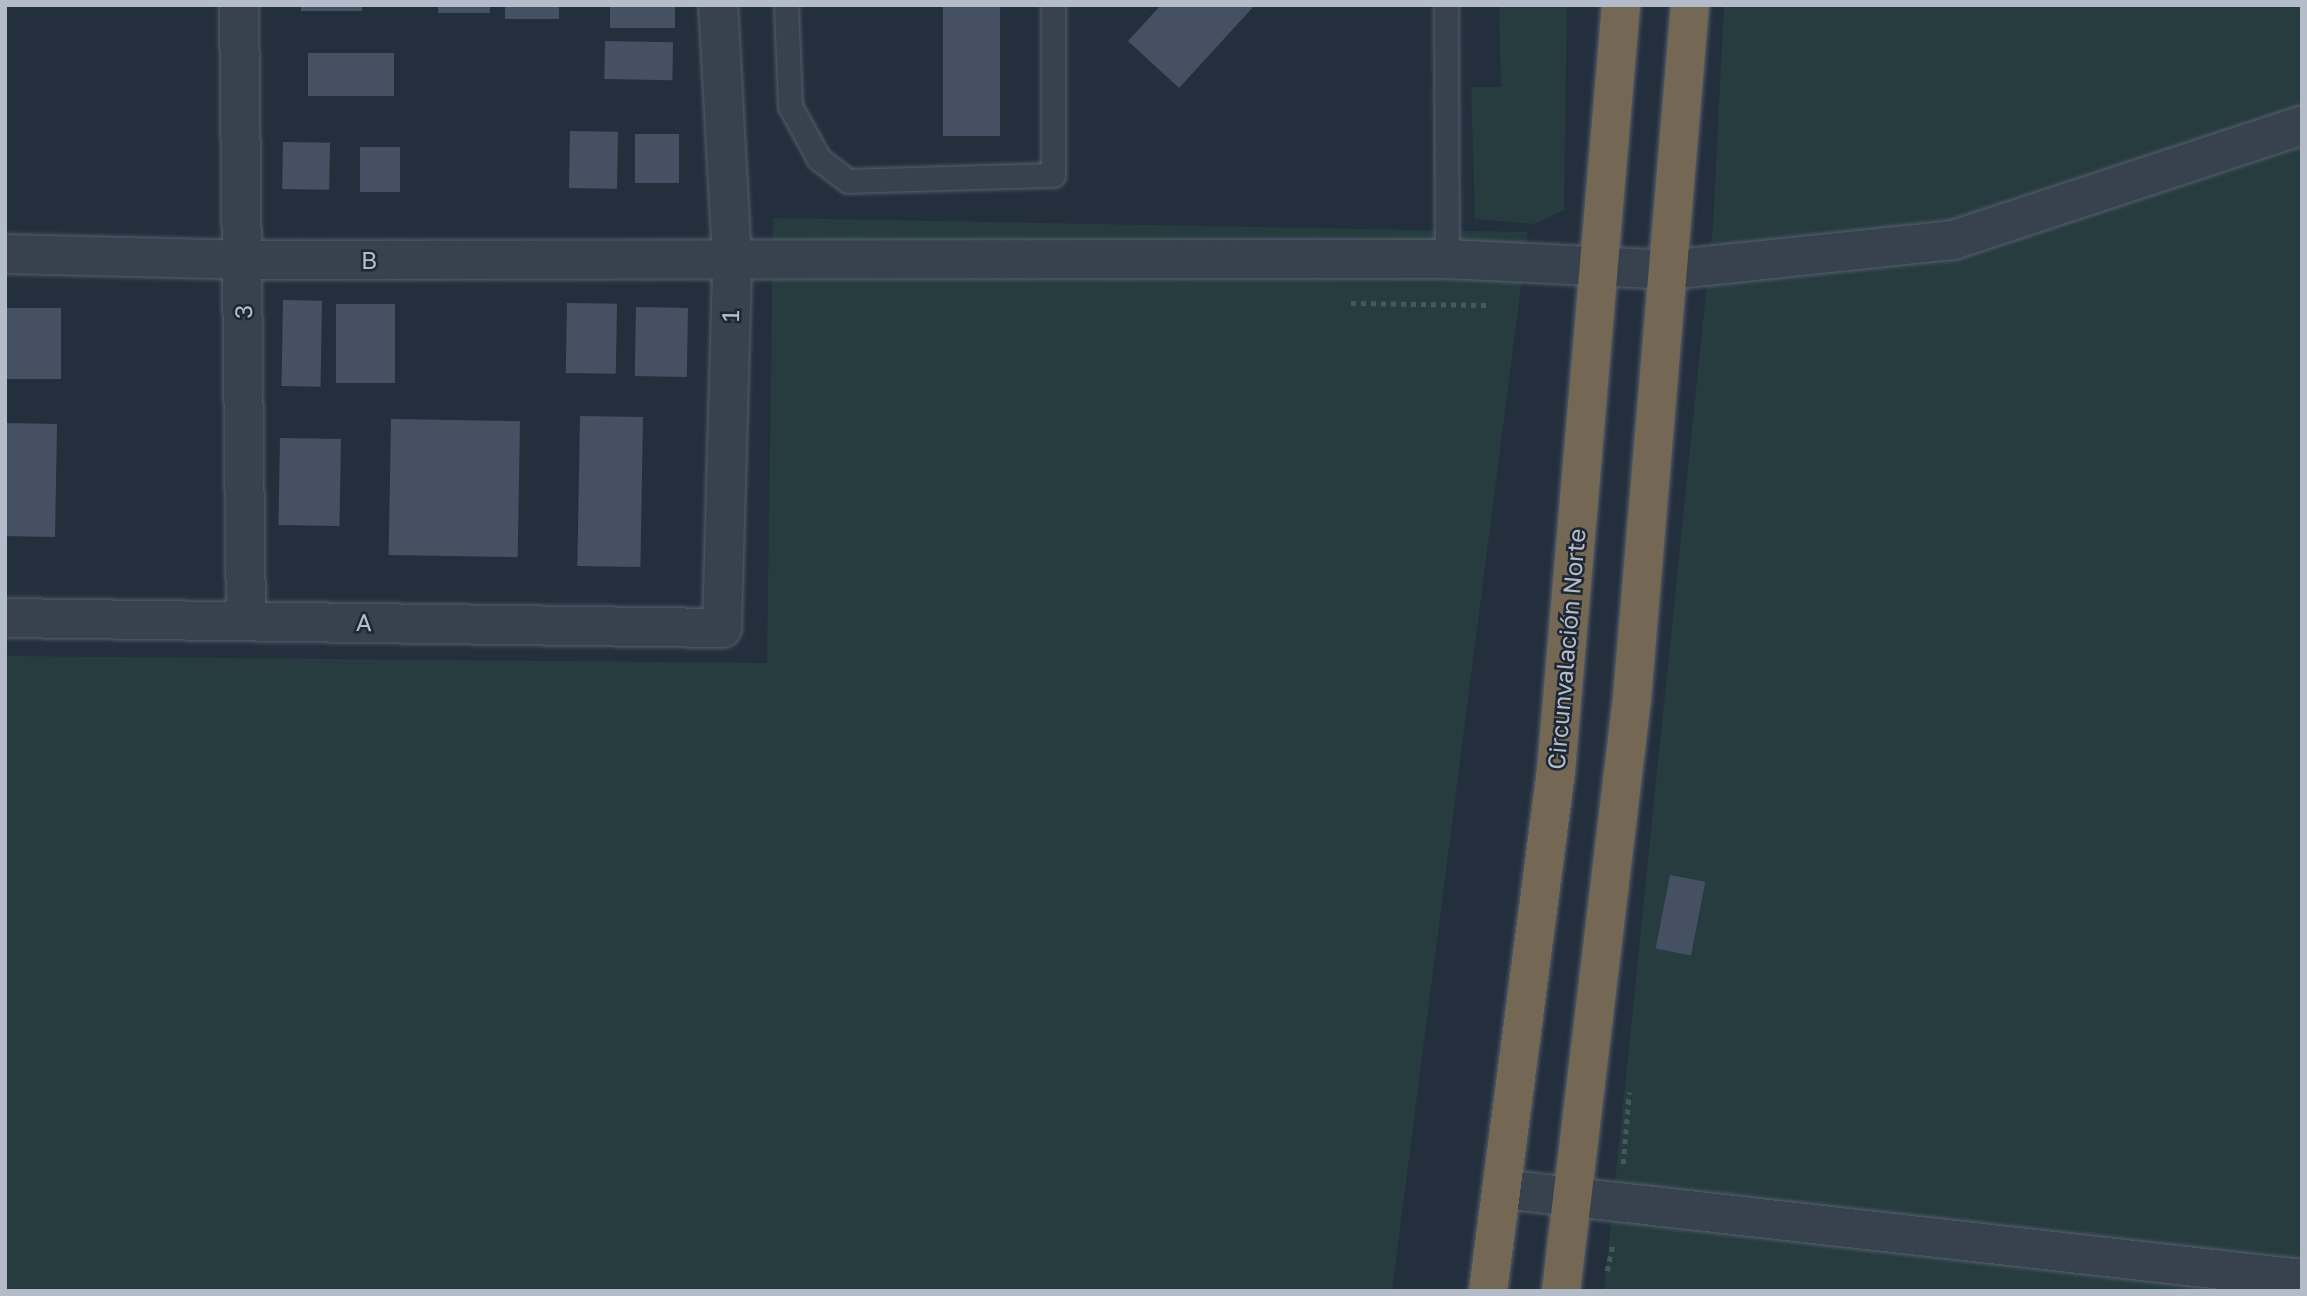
<!DOCTYPE html>
<html>
<head>
<meta charset="utf-8">
<style>
	body { margin:0 }
	#map { position:relative; width:2307px; height:1296px; overflow:hidden; background:#242f3e; font-family:"Golos Text",sans-serif }
	div>[style] { position:absolute }
	.green>* { inset:0; background:#263c3f }
	.building>* { inset:0; background:#455162; transform-origin:0 0 }
	.path>* { height:4.5px; margin-top:-2.25px; transform-origin:0; background:repeating-linear-gradient(90deg,#44595c 0 5px,transparent 0 10px) }
	.roads { filter:drop-shadow(0 0 2px #565f6c) drop-shadow(0 0 2px #565f6c) }
	.lane>* { height:23px; margin:-11.5px; padding:0 11.5px; transform-origin:11.5px; border-radius:11.5px; background:#38414e }
	.street>* { height:38px; margin:-19px; padding:0 19px; transform-origin:19px; border-radius:19px; background:#38414e }
	.highway>* { height:38px; margin:-19px; padding:0 19px; transform-origin:19px; border-radius:19px; background:#746855 }
	span { translate:-50% -50%; white-space:nowrap; text-align:center; line-height:1.15; -webkit-text-stroke:5px #1d2633; paint-order:stroke }
	.street-label { font-size:24px; color:#b4bcc9 }
	.frame { position:absolute; inset:0; border:7px solid #b4bcc9; pointer-events:none }
</style>
</head>
<body>
<div id="map">
	<div class="green">
		<div style="clip-path:polygon(1499px 5px,1567px 5px,1564px 210px,1534px 224px,1475px 219px,1471px 87px,1501px 87px)"></div>
		<div style="clip-path:polygon(1724px 5px,2302px 5px,2302px 1291px,1604px 1291px,1713px 224px)"></div>
		<div style="clip-path:polygon(773px 218px,1528px 232px,1392px 1291px,5px 1291px,5px 656px,767px 663px)"></div>
	</div>
	<div class="building">
		<div style="left:301px;top:5px;width:61px;height:6px"></div>
		<div style="left:438px;top:5px;width:52px;height:8px"></div>
		<div style="left:505px;top:5px;width:54px;height:14px"></div>
		<div style="left:610px;top:5px;width:65px;height:23px"></div>
		<div style="left:943px;top:5px;width:57px;height:131px"></div>
		<div style="clip-path:polygon(1161px 5px,1255px 5px,1179px 88px,1128px 41px)"></div>
		<div style="left:605px;top:41px;width:68px;height:38px;rotate:1deg"></div>
		<div style="left:308px;top:53px;width:86px;height:43px"></div>
		<div style="left:570px;top:131px;width:48px;height:57px;rotate:1deg"></div>
		<div style="left:635px;top:134px;width:44px;height:49px"></div>
		<div style="left:283px;top:142px;width:47px;height:47px;rotate:1deg"></div>
		<div style="left:360px;top:147px;width:40px;height:45px"></div>
		<div style="left:283px;top:300px;width:39px;height:86px;rotate:1deg"></div>
		<div style="left:567px;top:303px;width:50px;height:70px;rotate:1deg"></div>
		<div style="left:336px;top:304px;width:59px;height:79px"></div>
		<div style="left:636px;top:307px;width:52px;height:69px;rotate:1deg"></div>
		<div style="left:5px;top:308px;width:56px;height:71px"></div>
		<div style="left:580px;top:416px;width:63px;height:150px;rotate:1deg"></div>
		<div style="left:391px;top:419px;width:129px;height:136px;rotate:1deg"></div>
		<div style="left:5px;top:423px;width:52px;height:113px;rotate:1deg"></div>
		<div style="left:280px;top:438px;width:61px;height:87px;rotate:1deg"></div>
		<div style="left:1670px;top:875px;width:36px;height:75px;rotate:11deg"></div>
	</div>
	<div class="path">
		<div style="left:1351px;top:303px;width:138px;rotate:0.8deg"></div>
		<div style="left:1623px;top:1164px;width:72px;rotate:-85.2deg"></div>
		<div style="left:1607px;top:1271px;width:30px;rotate:-78deg"></div>
	</div>
	<div class="roads">
		<div class="lane">
			<div style="left:786px;top:5px;width:101px;rotate:87.7deg"></div>
			<div style="left:790px;top:106px;width:60px;rotate:61.3deg"></div>
			<div style="left:819px;top:159px;width:36px;rotate:37deg"></div>
			<div style="left:848px;top:181px;width:205px;rotate:-1.7deg"></div>
			<div style="left:1053px;top:175px;width:170px;rotate:-90deg"></div>
			<div style="left:1446px;top:5px;width:254px;rotate:89.8deg"></div>
		</div>
		<div class="street">
			<div style="left:239px;top:5px;width:615px;rotate:89.35deg"></div>
			<div style="left:5px;top:254px;width:238px;rotate:1.4deg"></div>
			<div style="left:243px;top:260px;width:1204px;rotate:-0.05deg"></div>
			<div style="left:1447px;top:259px;width:221px;rotate:2.8deg"></div>
			<div style="left:1668px;top:270px;width:287px;rotate:-6deg"></div>
			<div style="left:1953px;top:240px;width:367px;rotate:-18.2deg"></div>
			<div style="left:5px;top:618px;width:717px;rotate:0.8deg"></div>
			<div style="left:722px;top:628px;width:368px;rotate:-88.4deg"></div>
			<div style="left:732px;top:260px;width:255px;rotate:-93.1deg"></div>
			<div style="left:1502px;top:1189px;width:805px;rotate:6.42deg"></div>
		</div>
		<div class="highway">
			<div style="left:1488px;top:1291px;width:524px;rotate:-82.55deg"></div>
			<div style="left:1556px;top:771px;width:769px;rotate:-85.15deg"></div>
			<div style="left:1561px;top:1291px;width:597px;rotate:-83.17deg"></div>
			<div style="left:1632px;top:698px;width:695px;rotate:-85.22deg"></div>
		</div>
	</div>
	<div class="street-label">
		<span style="left:369px;top:260px">B</span>
		<span style="left:243px;top:312px;rotate:-91deg">3</span>
		<span style="left:730px;top:316px;rotate:-89deg">1</span>
		<span style="left:364px;top:622px;rotate:1deg">A</span>
		<span style="left:1566px;top:649px;rotate:-85deg">Circunvalación Norte</span>
	</div>
	<div class="frame"></div>
</div>
</body>
</html>
